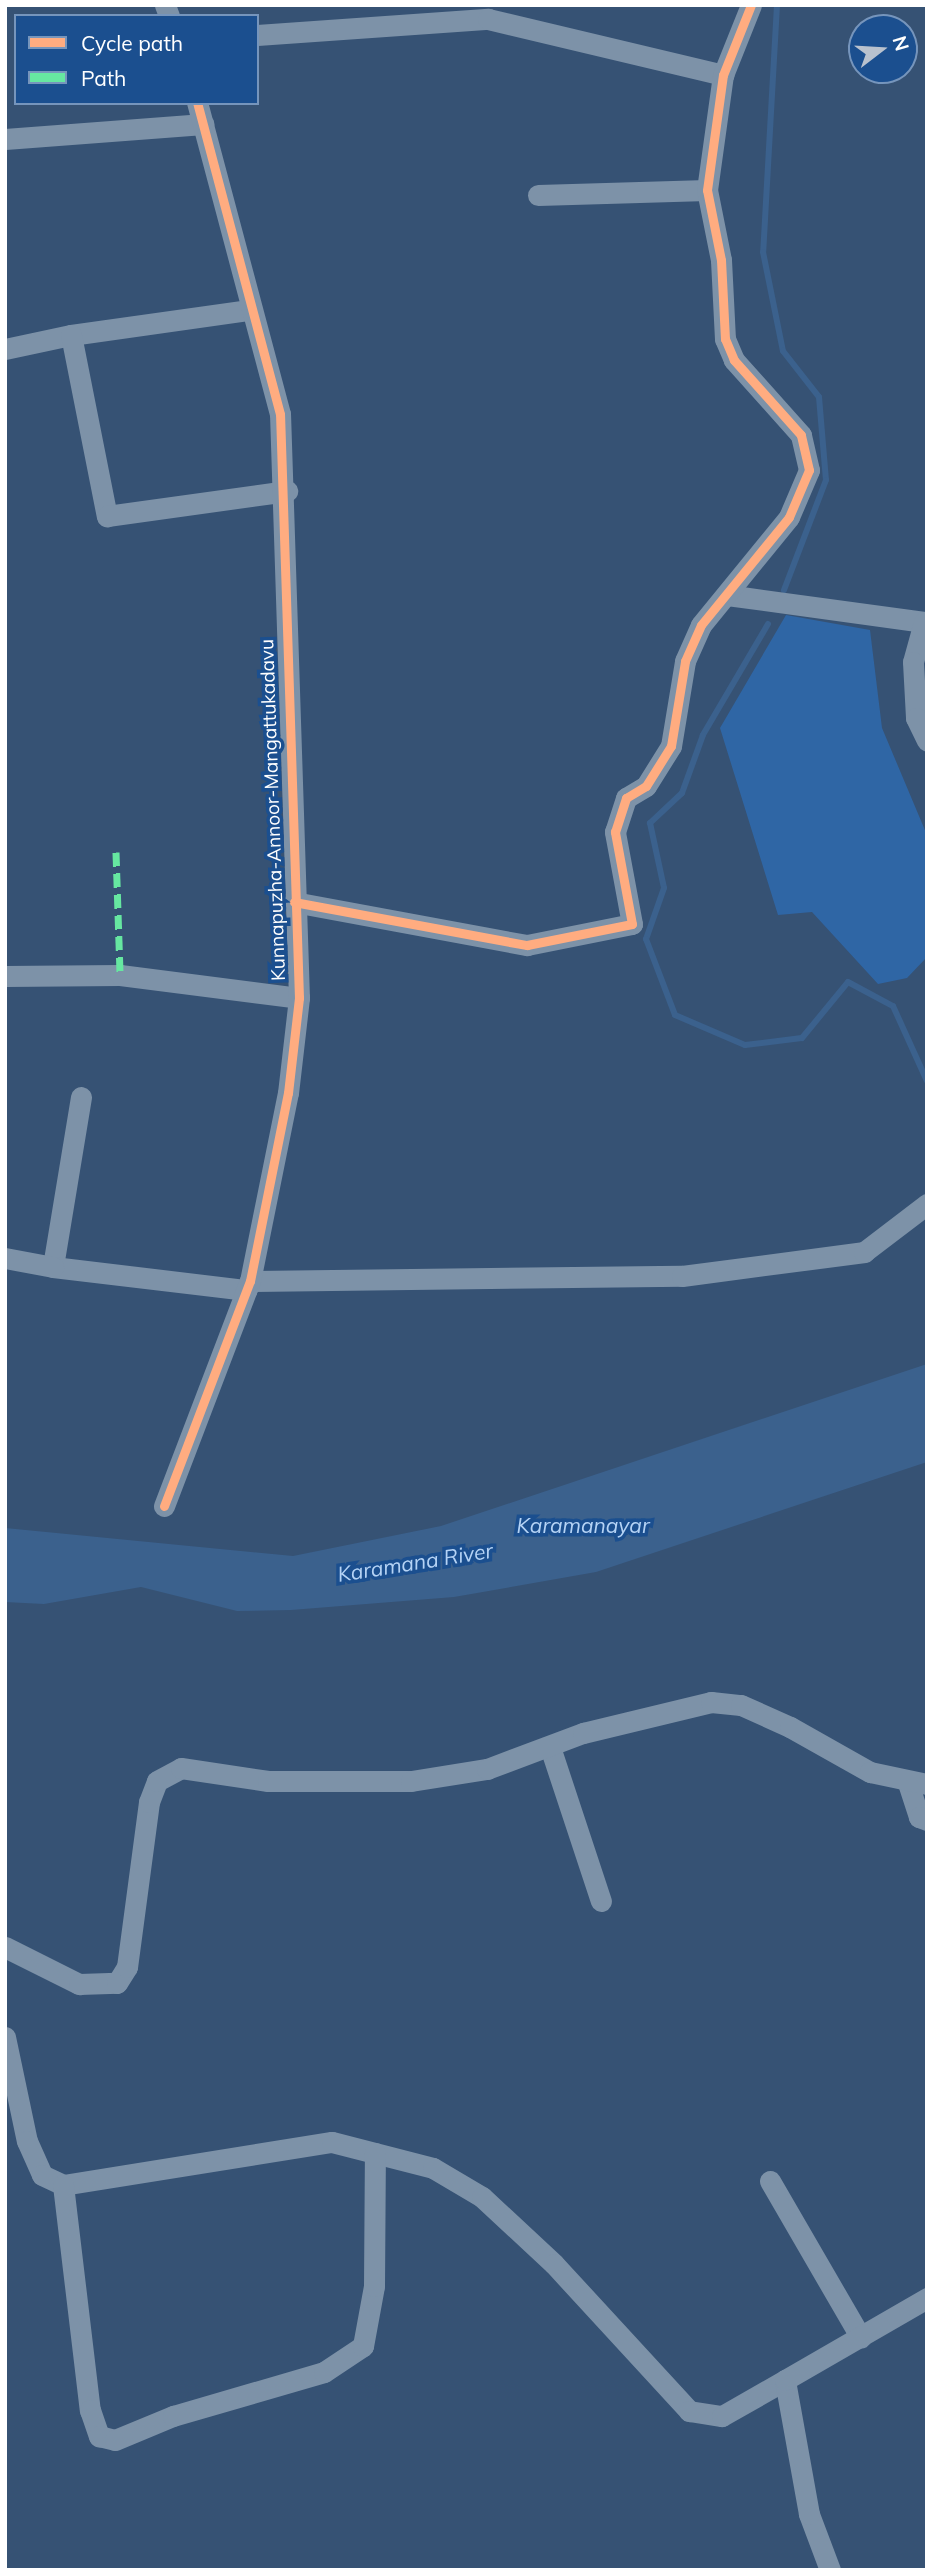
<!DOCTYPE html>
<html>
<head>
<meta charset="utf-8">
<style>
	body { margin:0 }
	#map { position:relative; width:932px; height:2575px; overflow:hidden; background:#365274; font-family:Mulish,sans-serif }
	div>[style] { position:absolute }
	.green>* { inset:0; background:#2f66a5 }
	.water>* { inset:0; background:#3b618d }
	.stream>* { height:6px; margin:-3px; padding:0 3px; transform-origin:3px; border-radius:3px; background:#3b618d }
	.minor>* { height:21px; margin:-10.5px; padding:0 10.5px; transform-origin:10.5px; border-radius:10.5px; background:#7d92a8 }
	.quiet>* { height:7px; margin-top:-3.5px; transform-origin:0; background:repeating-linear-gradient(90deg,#66e7a1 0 14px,transparent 0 21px) }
	.cycleway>* { height:9px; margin:-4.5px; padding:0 4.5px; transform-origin:4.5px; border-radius:4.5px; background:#ffac80 }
	span { translate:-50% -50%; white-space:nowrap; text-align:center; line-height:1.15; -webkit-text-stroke:7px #1b4f8f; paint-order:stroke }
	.street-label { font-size:19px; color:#fff }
	.water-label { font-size:21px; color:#b5d3f5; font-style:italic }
	.frame { position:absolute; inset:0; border:7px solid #fff; pointer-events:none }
	.legend { position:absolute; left:14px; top:14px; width:245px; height:91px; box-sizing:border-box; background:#1b4f8f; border:2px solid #7695bc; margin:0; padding:9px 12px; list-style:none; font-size:21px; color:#fff }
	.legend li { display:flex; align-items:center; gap:14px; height:35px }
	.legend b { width:35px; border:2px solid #7695bc }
	.north { position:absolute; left:848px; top:14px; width:70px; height:70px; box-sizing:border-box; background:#1b4f8f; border:2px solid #7695bc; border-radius:50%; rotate:73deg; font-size:19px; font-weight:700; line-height:28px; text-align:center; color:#fff }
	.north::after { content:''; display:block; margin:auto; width:24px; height:32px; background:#b9c2ce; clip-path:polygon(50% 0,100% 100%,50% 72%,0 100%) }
</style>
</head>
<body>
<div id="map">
	<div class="green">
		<div style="clip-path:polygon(786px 615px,870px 630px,882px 728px,927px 835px,927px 957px,907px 978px,878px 984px,812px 912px,778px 915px,720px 728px)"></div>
	</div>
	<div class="water">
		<div style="clip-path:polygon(927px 1364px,927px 1462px,596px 1572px,454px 1597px,291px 1610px,237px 1611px,141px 1587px,44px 1604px,5px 1602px,5px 1528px,293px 1556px,441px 1526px)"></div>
	</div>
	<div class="stream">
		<div style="left:777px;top:5px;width:247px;rotate:93.2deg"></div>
		<div style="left:763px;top:252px;width:101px;rotate:78.6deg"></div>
		<div style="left:783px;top:351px;width:58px;rotate:52deg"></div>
		<div style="left:819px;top:397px;width:83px;rotate:85.2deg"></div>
		<div style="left:826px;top:480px;width:118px;rotate:110.9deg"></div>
		<div style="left:768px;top:624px;width:129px;rotate:120.4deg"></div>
		<div style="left:703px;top:735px;width:62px;rotate:109.9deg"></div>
		<div style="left:682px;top:793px;width:44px;rotate:136.8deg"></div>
		<div style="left:650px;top:823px;width:66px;rotate:77.8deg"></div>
		<div style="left:664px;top:888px;width:54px;rotate:109.4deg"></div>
		<div style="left:646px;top:939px;width:81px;rotate:69.1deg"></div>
		<div style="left:675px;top:1015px;width:76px;rotate:23.2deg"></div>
		<div style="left:745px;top:1045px;width:57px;rotate:-7deg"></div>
		<div style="left:802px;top:1038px;width:72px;rotate:-50.6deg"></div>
		<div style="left:848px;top:982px;width:51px;rotate:28.1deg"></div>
		<div style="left:893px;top:1006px;width:82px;rotate:65.6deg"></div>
	</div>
	<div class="minor">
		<div style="left:165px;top:5px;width:12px;rotate:70deg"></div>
		<div style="left:257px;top:35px;width:232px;rotate:-4deg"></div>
		<div style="left:488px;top:19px;width:242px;rotate:13.4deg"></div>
		<div style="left:5px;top:139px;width:199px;rotate:-4.3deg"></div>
		<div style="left:538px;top:195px;width:169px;rotate:-1.7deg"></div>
		<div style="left:71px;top:335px;width:180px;rotate:-8deg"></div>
		<div style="left:5px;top:349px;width:67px;rotate:-12deg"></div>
		<div style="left:71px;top:335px;width:185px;rotate:78.8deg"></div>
		<div style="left:107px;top:516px;width:182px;rotate:-7.9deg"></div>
		<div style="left:727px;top:595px;width:199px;rotate:7.8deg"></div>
		<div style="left:924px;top:622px;width:41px;rotate:105.4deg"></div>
		<div style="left:913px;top:662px;width:56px;rotate:86.9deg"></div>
		<div style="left:916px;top:718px;width:25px;rotate:64deg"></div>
		<div style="left:294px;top:902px;width:237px;rotate:10.5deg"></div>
		<div style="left:527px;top:945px;width:107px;rotate:-11.3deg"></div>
		<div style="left:632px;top:924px;width:94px;rotate:-100.5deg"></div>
		<div style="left:615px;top:832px;width:36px;rotate:-72deg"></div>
		<div style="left:626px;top:798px;width:23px;rotate:-31deg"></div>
		<div style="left:646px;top:786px;width:47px;rotate:-58deg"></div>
		<div style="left:671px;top:746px;width:86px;rotate:-80.6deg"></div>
		<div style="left:685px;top:661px;width:39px;rotate:-66deg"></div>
		<div style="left:701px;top:625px;width:139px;rotate:-50.8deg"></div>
		<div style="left:789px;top:517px;width:51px;rotate:-66.9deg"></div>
		<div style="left:809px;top:470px;width:36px;rotate:-103deg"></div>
		<div style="left:801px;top:435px;width:101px;rotate:-131.8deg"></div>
		<div style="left:734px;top:360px;width:23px;rotate:-113deg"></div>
		<div style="left:725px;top:339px;width:79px;rotate:-92.9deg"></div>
		<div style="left:721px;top:260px;width:71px;rotate:-101.3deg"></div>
		<div style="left:707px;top:190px;width:116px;rotate:-82.1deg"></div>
		<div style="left:723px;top:75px;width:75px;rotate:-68.2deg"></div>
		<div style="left:5px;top:976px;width:115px;rotate:-0.5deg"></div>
		<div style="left:120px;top:975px;width:180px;rotate:7.3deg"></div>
		<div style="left:81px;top:1097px;width:172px;rotate:99.4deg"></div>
		<div style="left:53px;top:1267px;width:195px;rotate:6.8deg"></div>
		<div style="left:5px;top:1258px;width:49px;rotate:10.6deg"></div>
		<div style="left:250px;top:1281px;width:432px;rotate:-0.7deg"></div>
		<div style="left:682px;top:1276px;width:184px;rotate:-7.5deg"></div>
		<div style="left:864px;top:1252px;width:79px;rotate:-37.3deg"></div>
		<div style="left:164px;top:1506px;width:241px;rotate:-69.1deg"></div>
		<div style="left:250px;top:1281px;width:192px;rotate:-78.6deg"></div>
		<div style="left:288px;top:1093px;width:96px;rotate:-83.4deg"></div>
		<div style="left:299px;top:998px;width:584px;rotate:-91.86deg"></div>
		<div style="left:280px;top:414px;width:322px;rotate:-104.9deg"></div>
		<div style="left:551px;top:1750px;width:159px;rotate:71.7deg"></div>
		<div style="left:908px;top:1783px;width:36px;rotate:72deg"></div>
		<div style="left:919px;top:1817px;width:9px;rotate:21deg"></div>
		<div style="left:5px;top:1947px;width:83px;rotate:26.6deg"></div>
		<div style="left:79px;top:1984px;width:38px;rotate:-2deg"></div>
		<div style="left:117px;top:1983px;width:19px;rotate:-58deg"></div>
		<div style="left:127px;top:1967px;width:166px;rotate:-82.4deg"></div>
		<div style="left:149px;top:1802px;width:22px;rotate:-69deg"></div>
		<div style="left:157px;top:1781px;width:27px;rotate:-28deg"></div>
		<div style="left:181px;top:1768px;width:88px;rotate:8.5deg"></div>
		<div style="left:268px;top:1781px;width:143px"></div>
		<div style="left:411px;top:1781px;width:77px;rotate:-9deg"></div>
		<div style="left:487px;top:1769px;width:103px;rotate:-20.6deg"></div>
		<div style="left:583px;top:1733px;width:132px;rotate:-13.6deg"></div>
		<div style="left:711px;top:1702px;width:30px;rotate:6deg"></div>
		<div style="left:741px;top:1705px;width:54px;rotate:24.2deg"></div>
		<div style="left:790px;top:1727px;width:92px;rotate:29.4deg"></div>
		<div style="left:870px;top:1772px;width:58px;rotate:11.9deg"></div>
		<div style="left:5px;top:2037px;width:106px;rotate:78.1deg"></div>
		<div style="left:27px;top:2141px;width:37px;rotate:66deg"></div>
		<div style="left:42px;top:2175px;width:23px;rotate:25deg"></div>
		<div style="left:63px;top:2185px;width:272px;rotate:-9.1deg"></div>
		<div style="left:332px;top:2142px;width:104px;rotate:14.4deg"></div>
		<div style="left:433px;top:2168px;width:57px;rotate:30.6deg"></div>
		<div style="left:482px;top:2197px;width:98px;rotate:42.9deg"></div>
		<div style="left:554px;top:2264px;width:200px;rotate:47.4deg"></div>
		<div style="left:689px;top:2411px;width:33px;rotate:9deg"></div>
		<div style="left:722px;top:2416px;width:73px;rotate:-29.7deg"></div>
		<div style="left:770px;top:2181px;width:181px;rotate:59.9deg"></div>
		<div style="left:63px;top:2185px;width:227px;rotate:83.2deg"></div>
		<div style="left:90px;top:2410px;width:28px;rotate:71deg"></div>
		<div style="left:99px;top:2436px;width:16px;rotate:14deg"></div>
		<div style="left:115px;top:2440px;width:63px;rotate:-22.5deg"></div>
		<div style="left:173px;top:2416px;width:157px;rotate:-16.2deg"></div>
		<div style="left:324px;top:2372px;width:47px;rotate:-33.7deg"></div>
		<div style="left:363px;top:2346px;width:61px;rotate:-79.6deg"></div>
		<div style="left:374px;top:2286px;width:133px;rotate:-89.6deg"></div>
		<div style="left:830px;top:2570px;width:60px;rotate:-110.6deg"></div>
		<div style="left:809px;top:2514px;width:136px;rotate:-100.2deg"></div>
		<div style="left:785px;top:2380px;width:164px;rotate:-30deg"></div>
	</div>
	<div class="quiet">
		<div style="left:116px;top:852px;width:123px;rotate:88.1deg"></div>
	</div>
	<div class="cycleway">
		<div style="left:294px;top:902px;width:237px;rotate:10.5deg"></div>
		<div style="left:527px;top:945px;width:107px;rotate:-11.3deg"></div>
		<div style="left:632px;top:924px;width:94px;rotate:-100.5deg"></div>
		<div style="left:615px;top:832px;width:36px;rotate:-72deg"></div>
		<div style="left:626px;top:798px;width:23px;rotate:-31deg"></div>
		<div style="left:646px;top:786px;width:47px;rotate:-58deg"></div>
		<div style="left:671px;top:746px;width:86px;rotate:-80.6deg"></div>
		<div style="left:685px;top:661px;width:39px;rotate:-66deg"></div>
		<div style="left:701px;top:625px;width:139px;rotate:-50.8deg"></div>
		<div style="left:789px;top:517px;width:51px;rotate:-66.9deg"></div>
		<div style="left:809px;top:470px;width:36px;rotate:-103deg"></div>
		<div style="left:801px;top:435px;width:101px;rotate:-131.8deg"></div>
		<div style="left:734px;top:360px;width:23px;rotate:-113deg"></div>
		<div style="left:725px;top:339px;width:79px;rotate:-92.9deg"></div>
		<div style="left:721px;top:260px;width:71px;rotate:-101.3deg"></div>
		<div style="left:707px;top:190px;width:116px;rotate:-82.1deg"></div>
		<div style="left:723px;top:75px;width:75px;rotate:-68.2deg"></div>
		<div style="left:164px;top:1506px;width:241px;rotate:-69.1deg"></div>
		<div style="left:250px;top:1281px;width:192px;rotate:-78.6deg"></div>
		<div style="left:288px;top:1093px;width:96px;rotate:-83.4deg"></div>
		<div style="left:299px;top:998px;width:584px;rotate:-91.86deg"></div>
		<div style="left:280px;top:414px;width:322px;rotate:-104.9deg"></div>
	</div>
	<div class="street-label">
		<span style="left:273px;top:810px;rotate:-92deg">Kunnapuzha-Annoor-Mangattukadavu</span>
	</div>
	<div class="water-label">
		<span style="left:583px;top:1525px">Karamanayar</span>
		<span style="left:415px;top:1562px;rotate:-9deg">Karamana River</span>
	</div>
	<div class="frame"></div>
	<ul class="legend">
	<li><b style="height:9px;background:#ffac80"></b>Cycle path</li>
	<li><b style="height:9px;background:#66e7a1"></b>Path</li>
	</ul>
	<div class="north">N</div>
</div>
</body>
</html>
